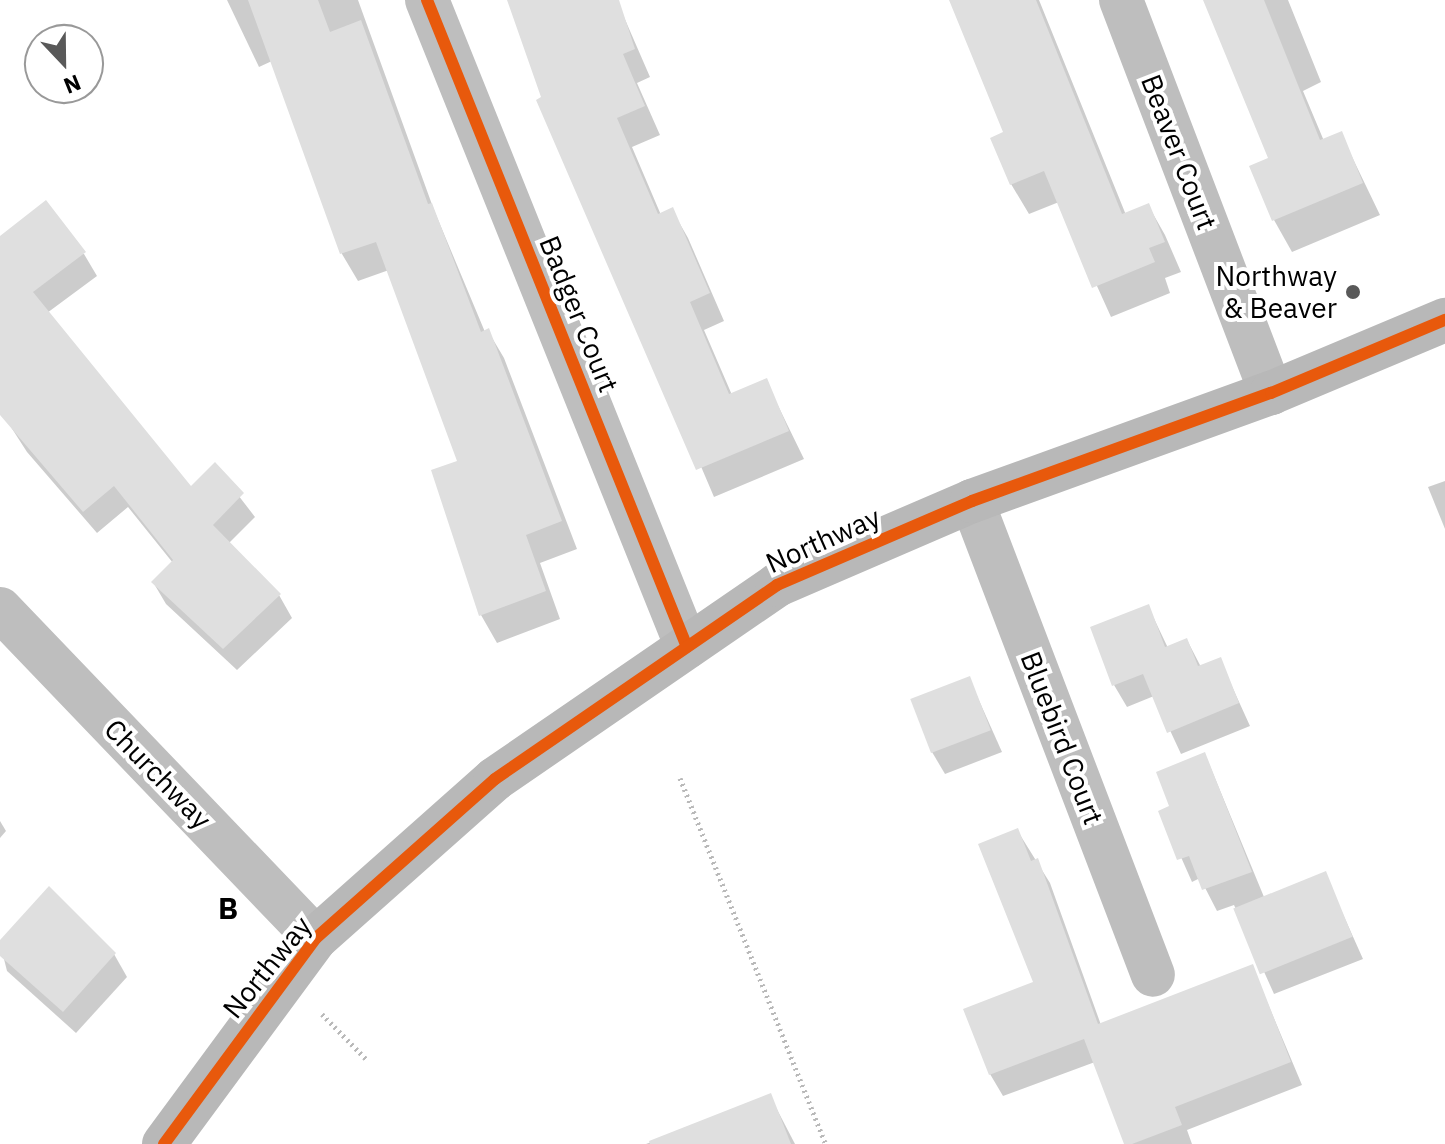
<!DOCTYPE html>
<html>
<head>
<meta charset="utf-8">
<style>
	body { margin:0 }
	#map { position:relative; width:1445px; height:1144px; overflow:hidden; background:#fff; font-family:"IBM Plex Sans",sans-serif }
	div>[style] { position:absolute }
	.shadow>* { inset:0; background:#0003 }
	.building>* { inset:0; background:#dfdfdf; transform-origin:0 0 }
	.path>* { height:5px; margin-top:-2.5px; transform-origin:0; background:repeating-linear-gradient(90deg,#b9b9b9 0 2px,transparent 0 6px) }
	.street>* { height:44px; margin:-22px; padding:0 22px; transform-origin:22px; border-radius:22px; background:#bebebe }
	.secondary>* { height:44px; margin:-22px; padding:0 22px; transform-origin:22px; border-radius:22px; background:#b8b8b8 }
	.cycleway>* { height:12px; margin:-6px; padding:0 6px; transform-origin:6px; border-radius:6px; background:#e8590c }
	.dots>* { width:22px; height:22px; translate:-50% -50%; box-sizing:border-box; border:4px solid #fff; border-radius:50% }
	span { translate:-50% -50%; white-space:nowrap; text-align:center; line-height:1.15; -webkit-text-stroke:8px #fff; paint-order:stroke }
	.street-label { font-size:28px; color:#000 }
	.poi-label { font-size:28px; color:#000 }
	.right { translate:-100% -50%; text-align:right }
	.neighbourhood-label { font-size:30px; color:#000; font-weight:700 }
	.north { position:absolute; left:24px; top:24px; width:80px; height:80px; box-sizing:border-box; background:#fff; border:2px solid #999; border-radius:50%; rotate:158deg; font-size:22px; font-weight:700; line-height:32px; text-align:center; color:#000 }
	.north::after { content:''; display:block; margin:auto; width:28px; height:36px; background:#595959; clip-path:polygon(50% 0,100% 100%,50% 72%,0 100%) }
</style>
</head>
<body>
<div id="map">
	<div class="shadow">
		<div style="clip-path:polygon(227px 0,358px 0,434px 210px,485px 332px,488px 331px,504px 358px,577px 549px,540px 563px,560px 619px,497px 643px,481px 615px,459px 462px,389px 270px,358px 281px,342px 254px,272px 61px,259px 67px)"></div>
		<div style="clip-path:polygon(509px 0,617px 1px,650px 77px,637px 83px,660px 135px,632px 147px,661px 215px,672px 210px,688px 238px,724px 321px,704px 330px,732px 395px,766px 381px,804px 459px,714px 497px,544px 98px)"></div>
		<div style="clip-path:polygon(951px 0,1039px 0,1126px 215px,1148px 205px,1165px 235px,1181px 272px,1165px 278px,1170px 293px,1111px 317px,1059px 202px,1029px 214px,1011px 184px,1006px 133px)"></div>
		<div style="clip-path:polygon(1205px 0,1288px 0,1321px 82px,1303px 91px,1324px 141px,1341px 134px,1380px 215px,1292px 252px,1274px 220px,1271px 159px)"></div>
		<div style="clip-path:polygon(0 239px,84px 254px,97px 276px,47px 313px,191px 489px,215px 465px,255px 517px,228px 544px,279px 595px,292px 618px,237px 670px,166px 604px,153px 582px,173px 563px,128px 507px,97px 533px,27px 452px,0 410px)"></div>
		<div style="clip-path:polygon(1445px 481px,1445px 529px,1428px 487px)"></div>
		<div style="clip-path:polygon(1148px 606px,1168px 648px,1187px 640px,1201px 667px,1220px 660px,1250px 726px,1181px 754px,1154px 696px,1127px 707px,1114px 685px)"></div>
		<div style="clip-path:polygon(969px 678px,1002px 752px,945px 774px,932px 752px)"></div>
		<div style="clip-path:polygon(1205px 754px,1264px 897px,1325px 874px,1363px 959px,1274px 994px,1234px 905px,1217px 911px,1200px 878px,1192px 882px,1161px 812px,1172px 807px)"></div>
		<div style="clip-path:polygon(0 821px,6px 831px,0 838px)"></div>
		<div style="clip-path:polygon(1017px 830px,1050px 883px,1101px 1025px,1252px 966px,1302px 1085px,1187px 1130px,1192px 1144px,1127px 1144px,1095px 1062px,1003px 1096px,990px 1074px,1035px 983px)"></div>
		<div style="clip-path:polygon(0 943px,114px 954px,127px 977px,76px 1033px,7px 971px)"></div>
		<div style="clip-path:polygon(770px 1096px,795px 1144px,646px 1144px)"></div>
	</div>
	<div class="building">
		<div style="clip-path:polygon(248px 0,318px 0,330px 32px,361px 20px,428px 204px,432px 203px,481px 332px,489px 328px,562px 521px,526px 535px,546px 591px,479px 616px,431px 470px,457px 461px,376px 242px,340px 254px)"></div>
		<div style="clip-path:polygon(507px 0,619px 0,635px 49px,623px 54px,645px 106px,617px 118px,658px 214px,673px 207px,710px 293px,690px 302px,729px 394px,767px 378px,789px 431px,696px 470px,536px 100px,541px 97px)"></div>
		<div style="clip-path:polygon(949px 0,1036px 0,1122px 214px,1149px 203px,1165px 242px,1149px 248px,1155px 262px,1092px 288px,1044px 171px,1010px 185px,990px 138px,1003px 132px)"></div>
		<div style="clip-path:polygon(1203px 0,1264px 0,1320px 140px,1342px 131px,1363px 183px,1272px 221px,1249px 166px,1268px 158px)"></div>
		<div style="clip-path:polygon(46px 200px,86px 252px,33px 292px,191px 486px,215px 462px,244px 493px,213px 525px,281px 594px,223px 649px,151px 582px,173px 560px,114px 486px,83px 512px,0 415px,0 236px)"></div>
		<div style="clip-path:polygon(1149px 604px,1165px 647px,1187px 638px,1198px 666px,1221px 657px,1239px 703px,1167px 733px,1143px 674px,1112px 686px,1090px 627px)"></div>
		<div style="left:970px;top:676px;width:58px;height:64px;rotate:69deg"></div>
		<div style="clip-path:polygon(1205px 752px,1252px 872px,1202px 890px,1189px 856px,1177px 860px,1158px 811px,1169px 806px,1156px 772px)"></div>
		<div style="clip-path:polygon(1018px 828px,1031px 861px,1038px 858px,1098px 1024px,1253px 964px,1291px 1062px,1175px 1107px,1182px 1125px,1132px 1144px,1124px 1144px,1084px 1039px,989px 1075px,963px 1009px,1033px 982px,978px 844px)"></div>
		<div style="left:1326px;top:871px;width:71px;height:100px;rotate:68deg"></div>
		<div style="clip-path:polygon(49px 886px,116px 953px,63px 1012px,0 956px,0 940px)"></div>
		<div style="clip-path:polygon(771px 1093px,791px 1144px,650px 1144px,649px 1141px)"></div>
	</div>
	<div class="path">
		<div style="left:680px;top:778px;width:394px;rotate:68.3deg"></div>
		<div style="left:322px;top:1014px;width:63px;rotate:45.6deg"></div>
	</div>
	<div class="street">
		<div style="left:427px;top:0;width:697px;rotate:68.11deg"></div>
		<div style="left:1121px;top:0;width:421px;rotate:69.1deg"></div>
		<div style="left:972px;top:501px;width:507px;rotate:69.1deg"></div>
		<div style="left:0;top:609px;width:456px;rotate:46.2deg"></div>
	</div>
	<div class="secondary">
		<div style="left:164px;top:1144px;width:256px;rotate:-53.6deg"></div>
		<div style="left:316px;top:938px;width:239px;rotate:-41.6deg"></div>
		<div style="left:495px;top:779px;width:342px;rotate:-34.5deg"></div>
		<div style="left:777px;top:585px;width:212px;rotate:-23.3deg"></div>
		<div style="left:972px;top:501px;width:318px;rotate:-19.9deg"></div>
		<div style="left:1271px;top:393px;width:189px;rotate:-22.8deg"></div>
	</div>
	<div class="cycleway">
		<div style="left:427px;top:0;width:697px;rotate:68.11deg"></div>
		<div style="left:164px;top:1144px;width:256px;rotate:-53.6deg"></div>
		<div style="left:316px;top:938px;width:239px;rotate:-41.6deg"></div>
		<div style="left:495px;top:779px;width:342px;rotate:-34.5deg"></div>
		<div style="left:777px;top:585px;width:212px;rotate:-23.3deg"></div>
		<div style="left:972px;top:501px;width:318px;rotate:-19.9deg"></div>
		<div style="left:1271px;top:393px;width:189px;rotate:-22.8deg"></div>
	</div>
	<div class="dots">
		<div style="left:1353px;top:292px;background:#595959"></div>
	</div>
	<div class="street-label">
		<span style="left:1179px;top:152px;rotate:69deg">Beaver Court</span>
		<span style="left:579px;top:314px;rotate:68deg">Badger Court</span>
		<span style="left:823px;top:540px;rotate:-24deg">Northway</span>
		<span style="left:1062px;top:738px;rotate:69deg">Bluebird Court</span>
		<span style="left:158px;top:774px;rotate:46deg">Churchway</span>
		<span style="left:267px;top:967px;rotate:-51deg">Northway</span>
	</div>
	<div class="poi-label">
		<span class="right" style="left:1337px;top:292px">Northway<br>&amp; Beaver</span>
	</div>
	<div class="neighbourhood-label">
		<span style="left:228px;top:908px">B</span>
	</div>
	<div class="north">N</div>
</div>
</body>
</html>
